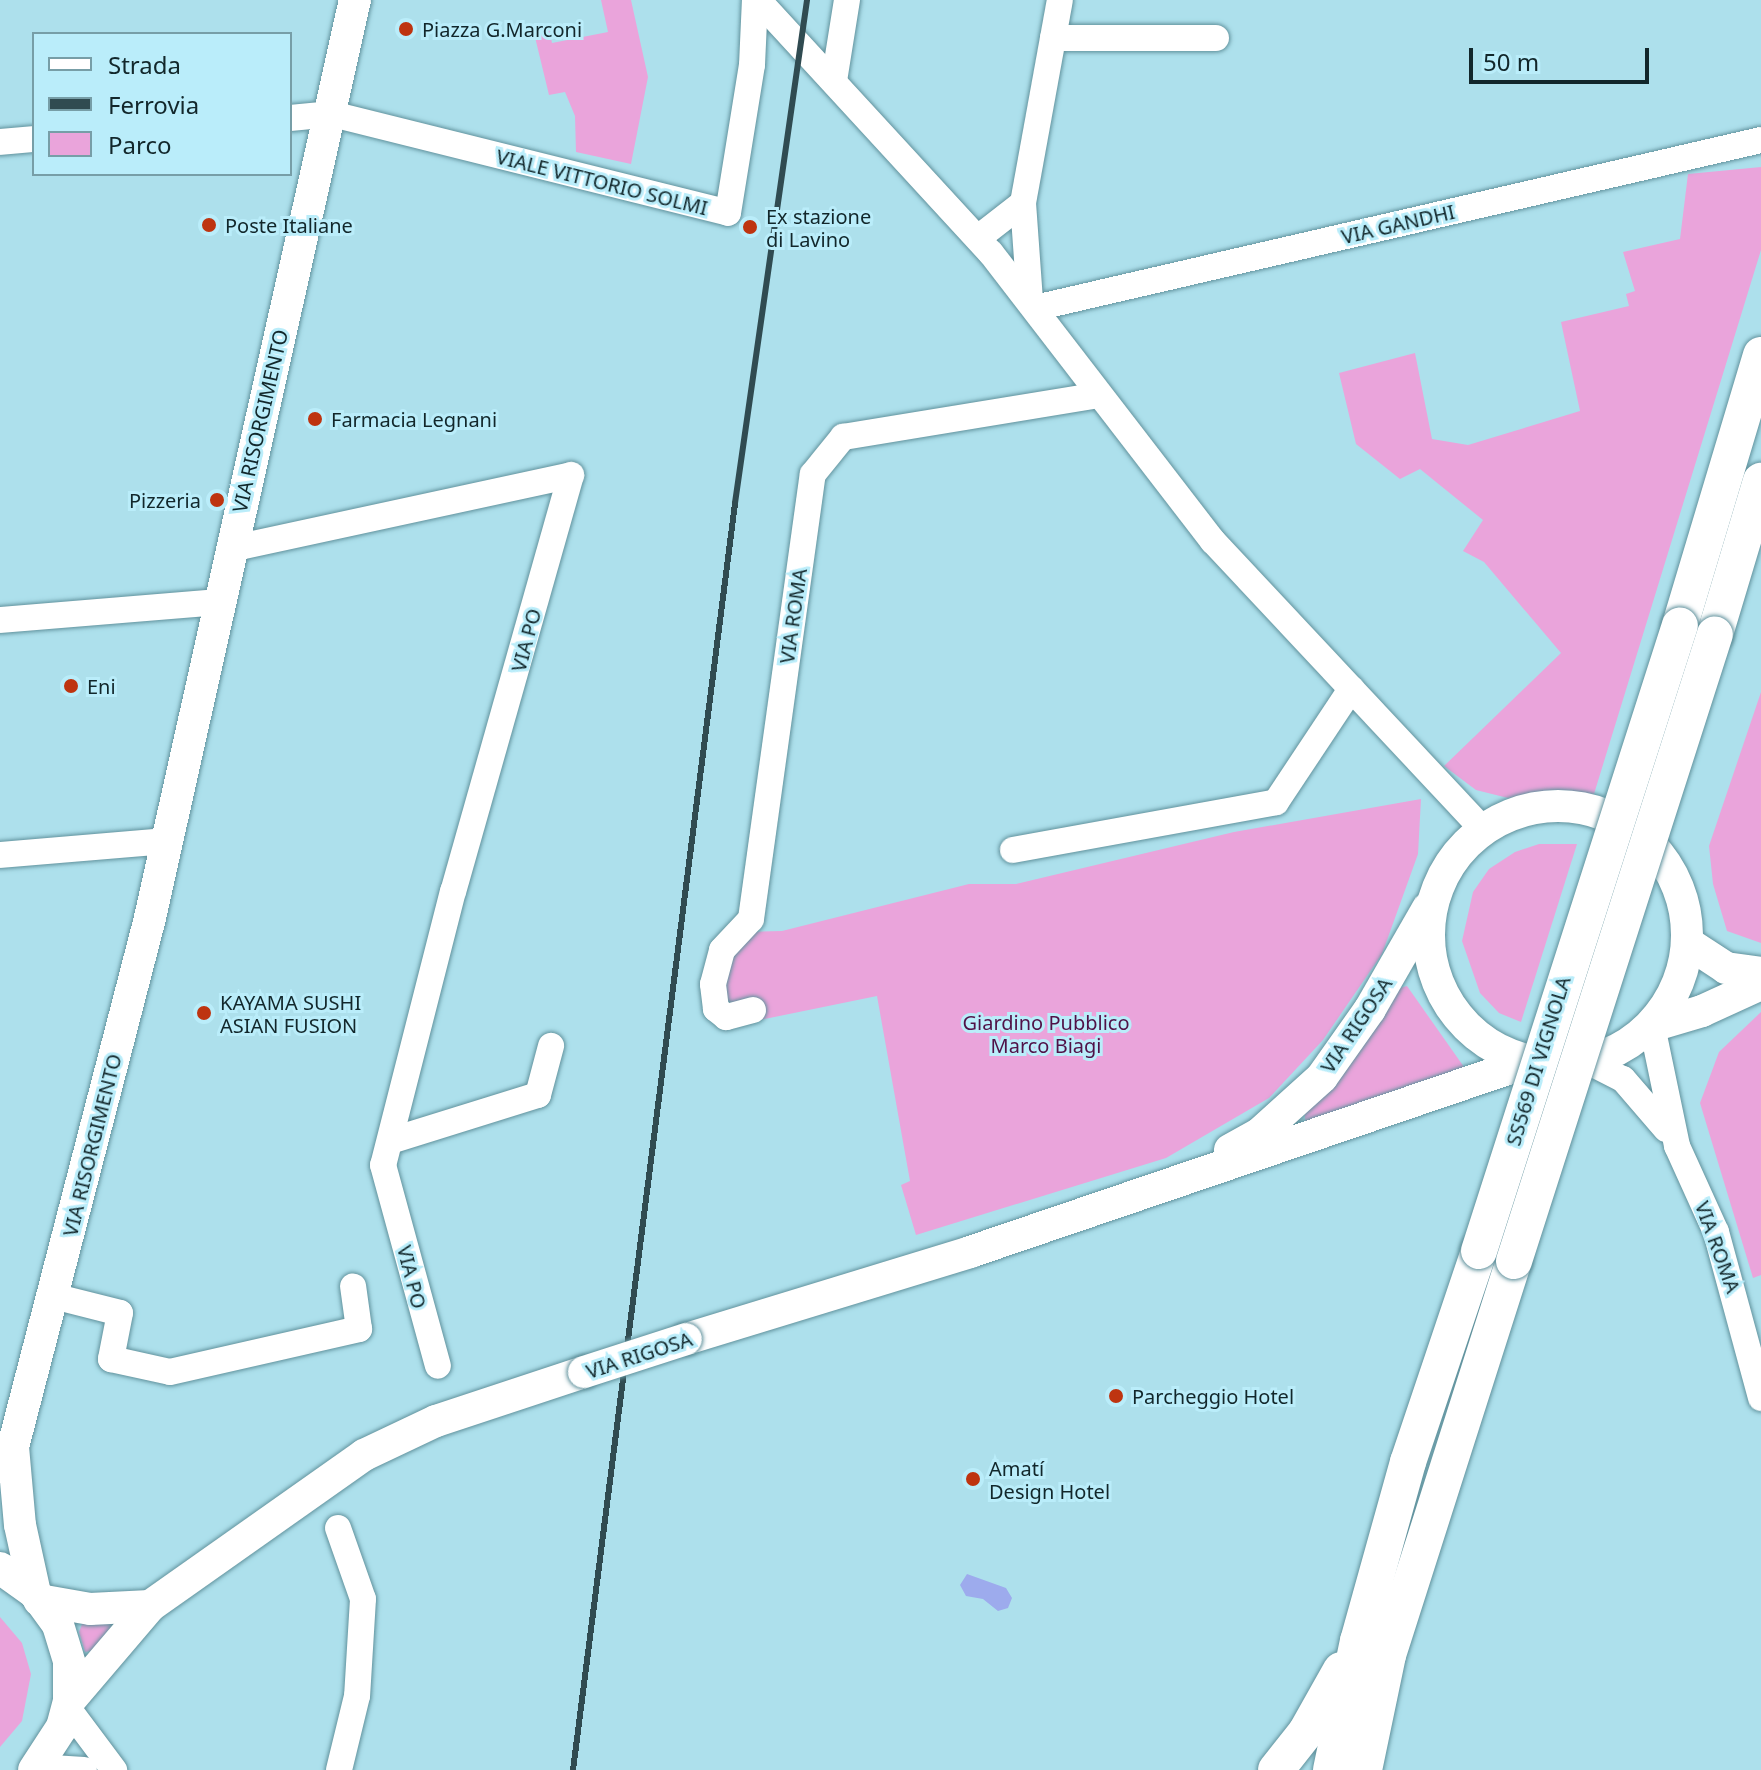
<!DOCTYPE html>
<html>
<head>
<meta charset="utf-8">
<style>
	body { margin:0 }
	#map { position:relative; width:1761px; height:1770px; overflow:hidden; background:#ade0ec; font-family:"Noto Sans",sans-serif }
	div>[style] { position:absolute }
	.green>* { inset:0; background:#eaa4db }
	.water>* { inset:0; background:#9dabed }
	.roads { filter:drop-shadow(0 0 2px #61929d) drop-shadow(0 0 2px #61929d) }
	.minor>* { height:26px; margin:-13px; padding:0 13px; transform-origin:13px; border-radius:13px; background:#fff }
	.major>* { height:32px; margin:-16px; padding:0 16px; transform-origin:16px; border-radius:16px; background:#fff }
	.major>.ring { margin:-16px; padding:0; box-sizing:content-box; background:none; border:32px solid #fff; border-radius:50% }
	.highway>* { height:36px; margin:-18px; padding:0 18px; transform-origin:18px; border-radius:18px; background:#fff }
	.rail>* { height:6px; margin:-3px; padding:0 3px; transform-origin:3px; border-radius:3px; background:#304b51 }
	.bridges { filter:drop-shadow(0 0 2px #61929d) drop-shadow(0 0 2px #61929d) }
	.major-bridge>* { height:32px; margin:-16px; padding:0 16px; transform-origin:16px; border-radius:16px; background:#fff }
	.highway-bridge>* { height:36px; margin:-18px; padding:0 18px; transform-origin:18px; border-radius:18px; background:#fff }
	.dots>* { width:22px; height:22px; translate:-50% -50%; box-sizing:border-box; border:4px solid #baedfa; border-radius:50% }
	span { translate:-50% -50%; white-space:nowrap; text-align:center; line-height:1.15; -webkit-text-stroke:6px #baedfa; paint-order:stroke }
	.poi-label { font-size:20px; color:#12272b }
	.left { translate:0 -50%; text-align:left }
	.right { translate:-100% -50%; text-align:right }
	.street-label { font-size:20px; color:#12272b }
	.park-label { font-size:20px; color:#501147 }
	.legend { position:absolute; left:32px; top:32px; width:260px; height:144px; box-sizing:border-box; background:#baedfa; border:2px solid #779ea7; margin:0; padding:10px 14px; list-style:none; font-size:24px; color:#12272b }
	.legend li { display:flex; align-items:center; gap:16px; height:40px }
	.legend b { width:40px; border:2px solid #779ea7 }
	.scale { position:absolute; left:1469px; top:48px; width:180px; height:36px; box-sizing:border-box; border:4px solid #12272b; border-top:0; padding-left:10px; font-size:24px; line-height:28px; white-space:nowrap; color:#12272b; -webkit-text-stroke:6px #baedfa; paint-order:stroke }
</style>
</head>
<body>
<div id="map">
	<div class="green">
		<div style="clip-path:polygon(601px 0,631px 0,648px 77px,631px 164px,576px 152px,575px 116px,565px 92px,549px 95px,534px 33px,549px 29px,552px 43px,608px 32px)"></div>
		<div style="clip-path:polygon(1761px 167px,1761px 250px,1594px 794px,1557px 790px,1508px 798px,1476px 790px,1444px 766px,1561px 653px,1484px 562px,1463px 551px,1483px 520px,1420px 469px,1400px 479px,1356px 444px,1339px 373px,1415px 353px,1432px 439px,1468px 445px,1580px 411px,1561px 322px,1629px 306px,1626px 294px,1635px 291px,1623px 252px,1680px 239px,1688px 174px)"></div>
		<div style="clip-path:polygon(1761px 692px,1761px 943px,1727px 931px,1713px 884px,1709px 846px)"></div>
		<div style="clip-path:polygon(1421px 799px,1418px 854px,1382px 954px,1323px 1040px,1269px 1098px,1166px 1158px,916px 1235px,901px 1185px,910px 1181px,877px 996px,750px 1022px,724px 997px,727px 966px,747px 932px,782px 931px,969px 884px,1016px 884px,1234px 832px)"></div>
		<div style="clip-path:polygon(1539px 844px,1577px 844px,1521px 1022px,1499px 1013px,1480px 993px,1462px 941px,1473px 892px,1489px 869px,1515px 852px)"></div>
		<div style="clip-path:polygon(1407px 986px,1464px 1067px,1459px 1074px,1306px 1124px,1304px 1111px,1400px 988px)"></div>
		<div style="clip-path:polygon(1761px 1012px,1761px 1275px,1753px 1278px,1700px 1103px,1719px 1052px)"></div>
		<div style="clip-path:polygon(0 1617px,22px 1643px,31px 1674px,22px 1721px,0 1747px)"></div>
		<div style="clip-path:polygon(119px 1617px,91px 1651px,85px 1652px,79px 1632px,84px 1619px)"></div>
	</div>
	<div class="water">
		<div style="clip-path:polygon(967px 1574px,1006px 1588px,1012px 1598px,1008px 1608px,998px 1611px,983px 1599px,966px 1596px,960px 1585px)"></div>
	</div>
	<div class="roads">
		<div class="minor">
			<div style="left:758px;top:0;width:344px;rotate:47.4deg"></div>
			<div style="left:991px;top:253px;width:364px;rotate:52.4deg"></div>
			<div style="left:1213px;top:541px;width:396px;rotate:46.9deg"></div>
			<div style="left:1053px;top:38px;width:163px"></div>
			<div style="left:834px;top:81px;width:82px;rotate:-80.9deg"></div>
			<div style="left:290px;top:118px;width:42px;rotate:-5.4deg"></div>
			<div style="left:332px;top:114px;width:408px;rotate:14deg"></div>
			<div style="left:728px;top:213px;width:150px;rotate:-80.8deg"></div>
			<div style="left:752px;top:65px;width:65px;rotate:-87.4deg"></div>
			<div style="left:0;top:142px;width:34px;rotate:-5deg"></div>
			<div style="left:1023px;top:203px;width:206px;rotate:-79.7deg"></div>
			<div style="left:978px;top:238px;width:57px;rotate:-37.9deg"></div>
			<div style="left:1023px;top:203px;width:98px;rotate:85.9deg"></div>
			<div style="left:1035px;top:308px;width:745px;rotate:-13.03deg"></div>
			<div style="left:230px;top:549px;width:349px;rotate:-12.2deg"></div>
			<div style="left:571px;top:475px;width:432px;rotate:105.8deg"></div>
			<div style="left:453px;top:891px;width:283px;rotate:104.3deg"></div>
			<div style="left:383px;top:1165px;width:208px;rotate:74.7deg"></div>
			<div style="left:0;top:620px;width:219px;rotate:-4.7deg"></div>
			<div style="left:1013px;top:850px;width:267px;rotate:-10.3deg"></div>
			<div style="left:1276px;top:802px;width:136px;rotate:-56.4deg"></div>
			<div style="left:0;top:855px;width:166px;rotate:-4.8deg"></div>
			<div style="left:753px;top:1010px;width:28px;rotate:165deg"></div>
			<div style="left:726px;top:1017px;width:13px;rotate:-141deg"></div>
			<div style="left:716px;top:1009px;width:25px;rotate:-97deg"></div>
			<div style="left:713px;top:984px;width:35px;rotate:-75deg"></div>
			<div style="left:722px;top:950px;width:42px;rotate:-46.9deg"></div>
			<div style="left:751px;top:919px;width:449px;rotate:-82.1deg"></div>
			<div style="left:813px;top:474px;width:48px;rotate:-51deg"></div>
			<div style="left:843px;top:437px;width:259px;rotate:-9.3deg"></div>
			<div style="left:1652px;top:1026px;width:123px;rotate:78.2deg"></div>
			<div style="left:1677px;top:1146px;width:94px;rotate:65.6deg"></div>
			<div style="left:1716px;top:1232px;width:172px;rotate:74.8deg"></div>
			<div style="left:1589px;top:1062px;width:38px;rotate:27deg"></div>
			<div style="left:1623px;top:1079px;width:66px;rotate:49.3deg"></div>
			<div style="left:390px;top:1141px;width:155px;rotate:-17.3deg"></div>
			<div style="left:538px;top:1095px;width:51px;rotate:-75.1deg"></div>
			<div style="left:53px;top:1296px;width:69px;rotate:14.2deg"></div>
			<div style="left:120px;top:1313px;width:47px;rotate:101.1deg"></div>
			<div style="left:111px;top:1359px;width:60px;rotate:12.4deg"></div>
			<div style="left:170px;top:1372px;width:194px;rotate:-12.8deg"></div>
			<div style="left:359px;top:1329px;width:43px;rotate:-97.9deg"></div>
			<div style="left:338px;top:1528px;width:75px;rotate:70.6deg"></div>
			<div style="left:363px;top:1599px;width:97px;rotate:93.5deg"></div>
			<div style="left:357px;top:1696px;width:76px;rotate:103.7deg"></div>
			<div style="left:67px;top:1707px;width:79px;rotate:53.3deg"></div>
			<div style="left:36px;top:1767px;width:48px;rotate:3.6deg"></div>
		</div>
		<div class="major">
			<div class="ring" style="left:1429px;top:806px;width:226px;height:226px"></div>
			<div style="left:1688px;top:943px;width:45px;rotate:33.3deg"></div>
			<div style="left:1726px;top:968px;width:35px;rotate:8deg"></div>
			<div style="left:1652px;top:1026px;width:52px;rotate:-16.7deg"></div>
			<div style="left:1702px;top:1011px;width:65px;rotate:-24.6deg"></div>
			<div style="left:1230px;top:1150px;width:33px;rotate:-29deg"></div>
			<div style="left:1259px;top:1134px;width:85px;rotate:-42.1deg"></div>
			<div style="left:1322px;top:1077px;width:83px;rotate:-54.8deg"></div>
			<div style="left:1370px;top:1009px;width:116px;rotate:-60.1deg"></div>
			<div style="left:686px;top:1339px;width:297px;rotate:-17deg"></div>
			<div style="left:970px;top:1252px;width:589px;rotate:-18.8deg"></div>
			<div style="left:13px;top:1447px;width:78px;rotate:84.9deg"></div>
			<div style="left:20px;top:1525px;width:70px;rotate:77.6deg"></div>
			<div style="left:0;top:1467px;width:24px;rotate:-57deg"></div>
			<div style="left:13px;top:1447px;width:542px;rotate:-75.48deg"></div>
			<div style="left:149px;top:922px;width:945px;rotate:-77.41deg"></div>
			<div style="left:0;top:1568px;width:43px;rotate:35.5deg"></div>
			<div style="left:35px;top:1593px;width:39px;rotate:54deg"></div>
			<div style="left:58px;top:1625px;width:39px;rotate:73deg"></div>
			<div style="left:69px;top:1662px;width:39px;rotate:90deg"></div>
			<div style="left:69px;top:1701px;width:27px;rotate:105deg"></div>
			<div style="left:62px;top:1727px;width:51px;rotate:123.1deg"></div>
			<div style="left:39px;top:1600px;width:52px;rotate:10deg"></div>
			<div style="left:90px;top:1609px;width:60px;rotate:-2.9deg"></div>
			<div style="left:69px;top:1701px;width:125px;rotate:-49.5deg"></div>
			<div style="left:150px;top:1606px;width:262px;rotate:-35.2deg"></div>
			<div style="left:364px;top:1455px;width:80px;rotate:-25.3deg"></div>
			<div style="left:436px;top:1421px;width:156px;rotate:-18.3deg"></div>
		</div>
		<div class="highway">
			<div style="left:1680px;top:625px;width:282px;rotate:-73.3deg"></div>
			<div style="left:1715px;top:634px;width:160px;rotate:-73.3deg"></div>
			<div style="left:1276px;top:1770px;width:48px;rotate:-51.7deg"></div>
			<div style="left:1306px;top:1732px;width:71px;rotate:-60.6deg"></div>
			<div style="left:1331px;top:1770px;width:132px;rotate:-78.2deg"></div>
			<div style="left:1358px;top:1641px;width:186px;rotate:-74.4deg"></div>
			<div style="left:1408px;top:1462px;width:223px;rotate:-71.4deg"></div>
			<div style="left:1364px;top:1770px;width:117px;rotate:-78.2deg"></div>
			<div style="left:1388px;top:1655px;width:414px;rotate:-72.3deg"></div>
		</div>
	</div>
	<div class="rail">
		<div style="left:573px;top:1770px;width:1277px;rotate:-82.71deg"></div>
		<div style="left:735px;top:503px;width:508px;rotate:-81.85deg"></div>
	</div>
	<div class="bridges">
		<div class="major-bridge">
			<div style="left:584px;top:1372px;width:107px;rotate:-17.9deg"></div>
		</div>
		<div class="highway-bridge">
			<div style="left:1479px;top:1251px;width:657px;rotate:-72.2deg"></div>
			<div style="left:1514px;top:1261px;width:658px;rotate:-72.23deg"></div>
		</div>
	</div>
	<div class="dots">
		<div style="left:406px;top:29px;background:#be3410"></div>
		<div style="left:209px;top:225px;background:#be3410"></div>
		<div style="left:750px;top:227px;background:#be3410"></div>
		<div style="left:315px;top:419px;background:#be3410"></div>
		<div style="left:217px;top:500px;background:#be3410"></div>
		<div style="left:71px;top:686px;background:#be3410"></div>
		<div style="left:204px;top:1013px;background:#be3410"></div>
		<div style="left:1116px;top:1396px;background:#be3410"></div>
		<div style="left:973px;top:1479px;background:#be3410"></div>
	</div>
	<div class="poi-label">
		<span class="left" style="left:422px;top:29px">Piazza G.Marconi</span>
		<span class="left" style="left:766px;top:228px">Ex stazione<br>di Lavino</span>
		<span class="left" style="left:225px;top:225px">Poste Italiane</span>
		<span class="left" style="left:331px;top:419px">Farmacia Legnani</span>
		<span class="right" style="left:201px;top:500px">Pizzeria</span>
		<span class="left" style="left:87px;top:686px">Eni</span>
		<span class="left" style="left:220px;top:1014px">KAYAMA SUSHI<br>ASIAN FUSION</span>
		<span class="left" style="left:1132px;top:1396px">Parcheggio Hotel</span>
		<span class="left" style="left:989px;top:1480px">Amatí<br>Design Hotel</span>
	</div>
	<div class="street-label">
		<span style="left:602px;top:182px;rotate:14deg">VIALE VITTORIO SOLMI</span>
		<span style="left:1398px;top:224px;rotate:-13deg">VIA GANDHI</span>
		<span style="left:260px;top:421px;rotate:-77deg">VIA RISORGIMENTO</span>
		<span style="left:793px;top:616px;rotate:-82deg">VIA ROMA</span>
		<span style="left:526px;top:640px;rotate:-75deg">VIA PO</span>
		<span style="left:1356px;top:1025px;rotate:-56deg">VIA RIGOSA</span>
		<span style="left:1538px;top:1061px;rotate:-73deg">SS569 DI VIGNOLA</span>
		<span style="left:92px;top:1145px;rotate:-76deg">VIA RISORGIMENTO</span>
		<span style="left:1718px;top:1247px;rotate:70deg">VIA ROMA</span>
		<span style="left:412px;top:1277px;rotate:76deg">VIA PO</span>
		<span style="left:639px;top:1355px;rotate:-18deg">VIA RIGOSA</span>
	</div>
	<div class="park-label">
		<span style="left:1046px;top:1034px">Giardino Pubblico<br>Marco Biagi</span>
	</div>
	<ul class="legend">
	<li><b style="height:10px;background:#fff"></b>Strada</li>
	<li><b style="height:10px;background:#304b51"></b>Ferrovia</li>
	<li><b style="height:22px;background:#eaa4db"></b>Parco</li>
	</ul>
	<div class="scale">50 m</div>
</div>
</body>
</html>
